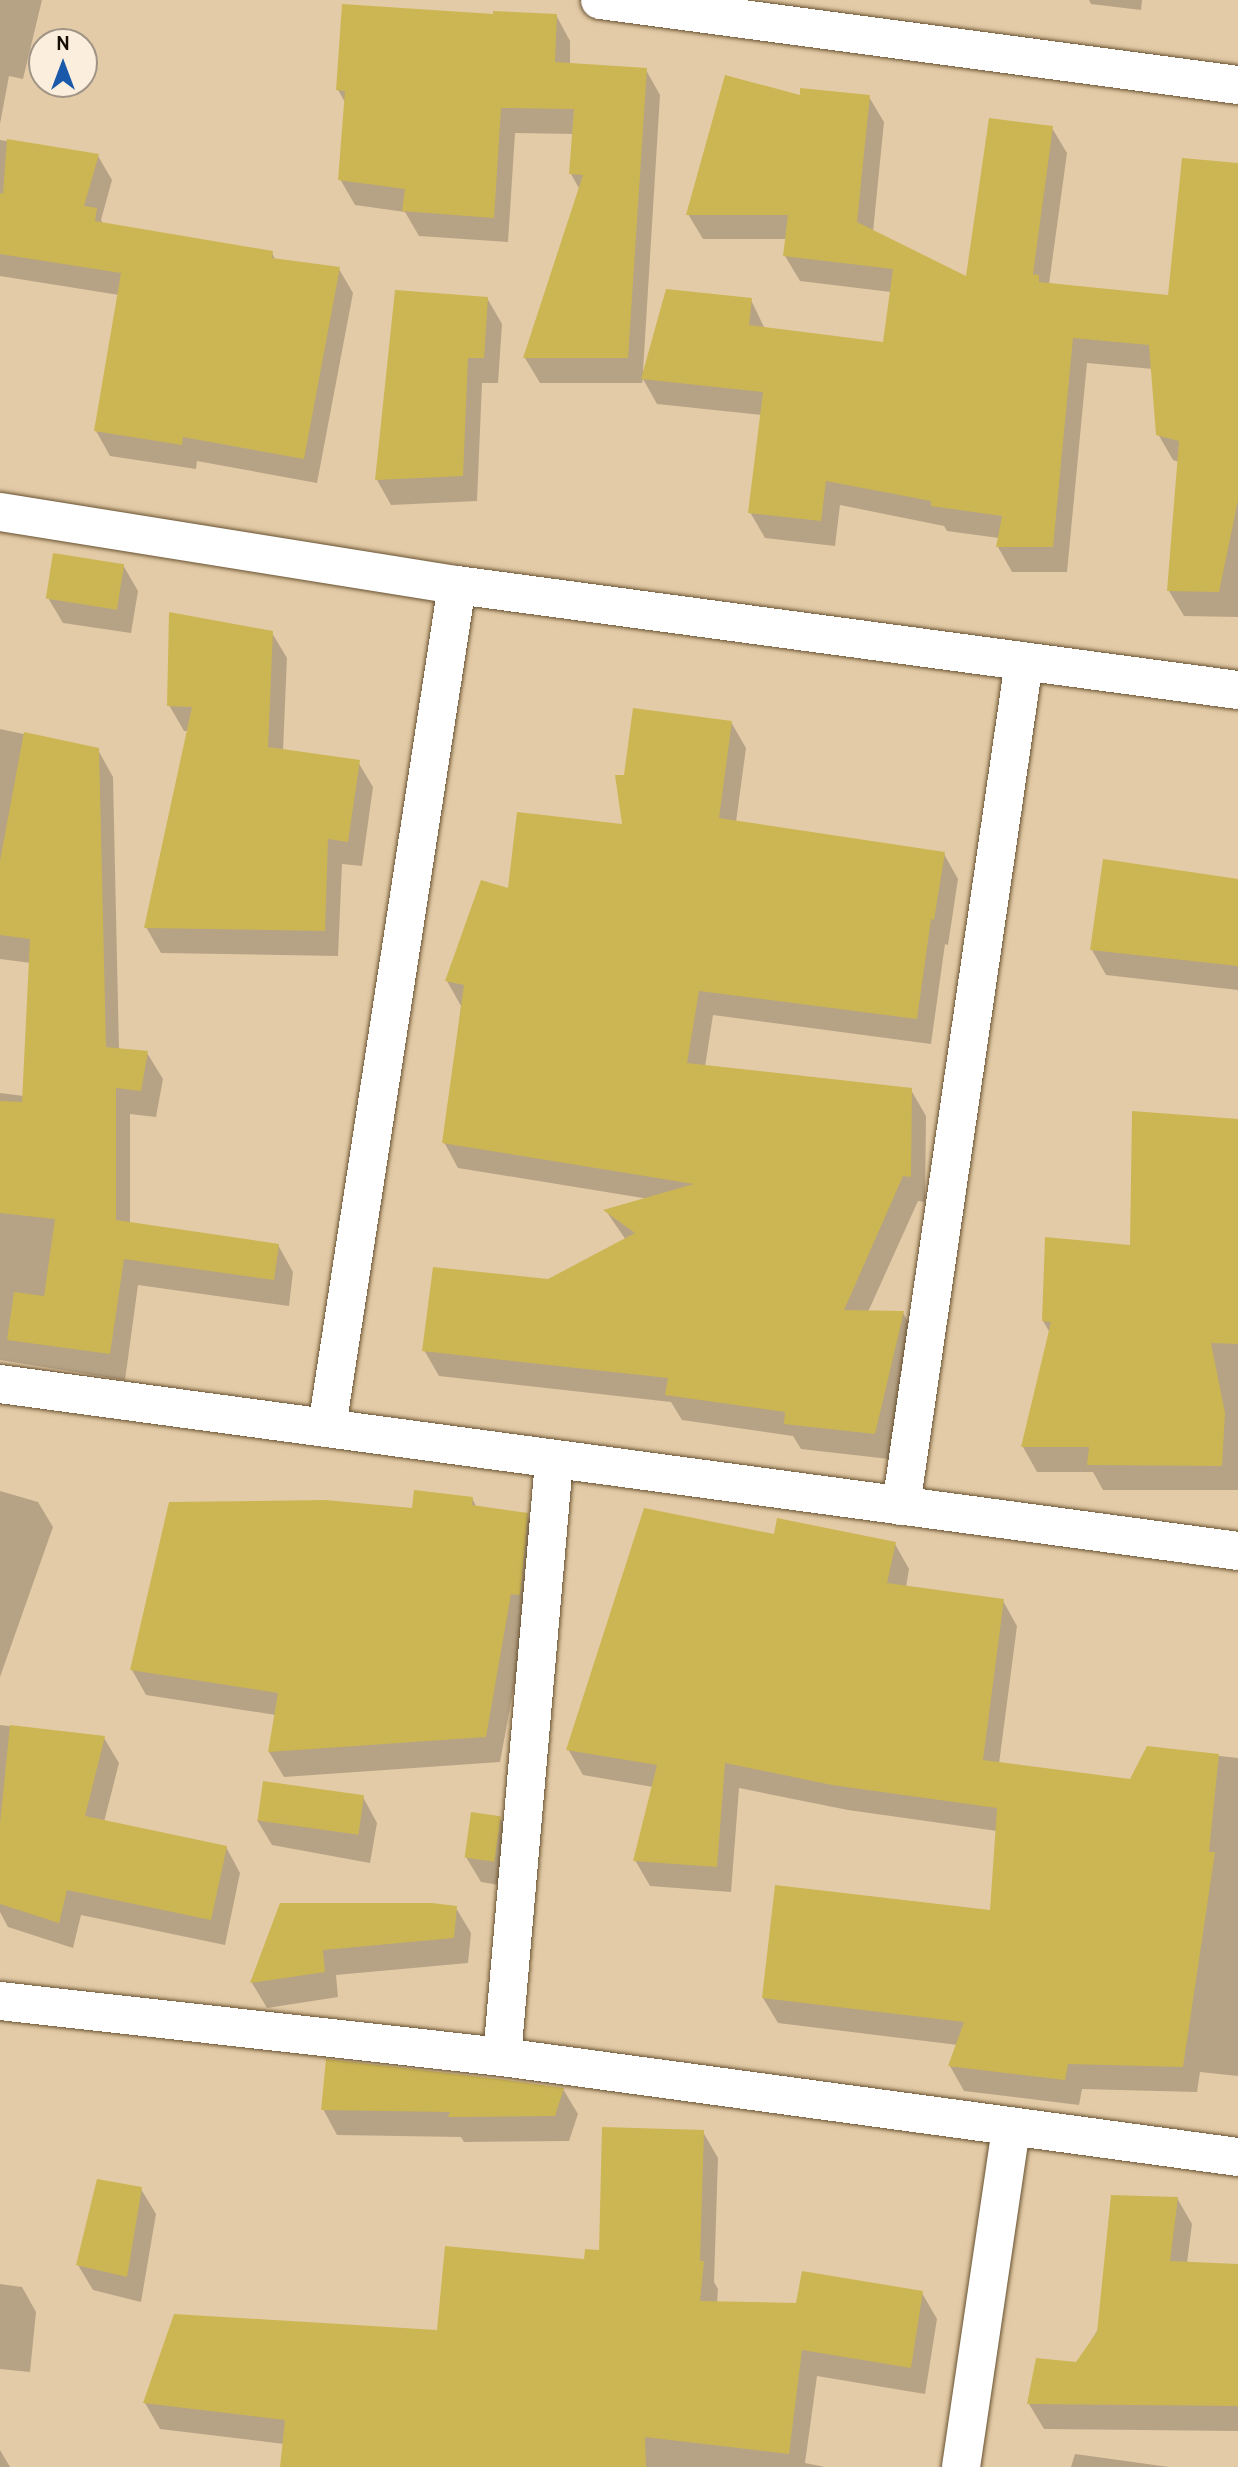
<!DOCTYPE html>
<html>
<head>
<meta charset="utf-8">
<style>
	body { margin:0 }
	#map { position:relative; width:1238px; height:2467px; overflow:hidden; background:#e4cba7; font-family:Cabin,sans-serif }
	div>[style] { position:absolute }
	.shadow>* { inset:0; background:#0003 }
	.building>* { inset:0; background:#ccb654; transform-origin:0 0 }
	.roads { filter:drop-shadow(0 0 2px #675231) drop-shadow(0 0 2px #675231) }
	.minor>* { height:38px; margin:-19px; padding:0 19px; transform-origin:19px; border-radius:19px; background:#fff }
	span { translate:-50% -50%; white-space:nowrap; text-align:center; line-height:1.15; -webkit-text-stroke:7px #fbeedc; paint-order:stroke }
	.north { position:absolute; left:28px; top:28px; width:70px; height:70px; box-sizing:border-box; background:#fbeedc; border:2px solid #9f9485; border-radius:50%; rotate:0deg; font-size:19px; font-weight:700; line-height:28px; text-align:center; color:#150c02 }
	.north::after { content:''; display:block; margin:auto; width:24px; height:32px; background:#1a59aa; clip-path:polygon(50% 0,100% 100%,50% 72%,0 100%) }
</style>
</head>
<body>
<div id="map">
	<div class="shadow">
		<div style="clip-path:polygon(0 0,42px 0,23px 79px,9px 76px,0 124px)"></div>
		<div style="clip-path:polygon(1089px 0,1142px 0,1141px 10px,1091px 4px)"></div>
		<div style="clip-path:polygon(556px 15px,570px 41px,570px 64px,646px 70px,660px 95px,643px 371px,751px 300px,765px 329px,884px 344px,891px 292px,800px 281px,785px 256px,787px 239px,703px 239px,688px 214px,801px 97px,869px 97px,884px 122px,873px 232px,968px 279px,1052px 128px,1067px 153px,1049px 284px,1169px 297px,1238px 165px,1238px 617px,1184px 616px,1169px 591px,1179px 462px,1173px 460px,1158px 434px,1153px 369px,1087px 363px,1067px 572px,1012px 572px,998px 547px,999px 538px,947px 531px,944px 526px,840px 505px,835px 546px,765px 538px,750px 512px,762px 415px,657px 404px,643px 379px,642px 383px,540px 383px,525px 358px,580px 190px,571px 174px,574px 134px,515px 133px,508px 242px,419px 236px,405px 212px,355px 205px,340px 179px,346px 104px,338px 90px,495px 16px)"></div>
		<div style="clip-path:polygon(0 140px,98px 156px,112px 180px,101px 220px,104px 225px,272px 253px,276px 261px,339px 269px,353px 293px,317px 483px,197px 461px,196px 469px,110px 456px,96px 431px,119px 295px,0 276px)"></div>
		<div style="clip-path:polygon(487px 298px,502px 324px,498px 383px,482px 383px,477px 501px,391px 505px,377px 480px)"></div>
		<div style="clip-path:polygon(123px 565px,138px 591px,131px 633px,63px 623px,48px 598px)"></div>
		<div style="clip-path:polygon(272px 633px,287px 658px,283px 751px,358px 762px,373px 787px,362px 866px,342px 864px,338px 956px,161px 953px,146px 927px,188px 731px,184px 731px,169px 705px)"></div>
		<div style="clip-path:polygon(731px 722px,746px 748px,736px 822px,944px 854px,958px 879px,948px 945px,945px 944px,931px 1044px,713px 1015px,705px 1067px,911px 1090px,926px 1116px,925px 1202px,918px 1201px,868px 1312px,903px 1313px,917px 1338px,889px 1459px,801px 1449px,793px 1436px,682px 1420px,671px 1402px,439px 1376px,424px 1350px,626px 1240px,606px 1211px,649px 1199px,458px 1168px,444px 1142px,461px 1006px,447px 981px,510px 891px,624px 826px,626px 777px)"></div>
		<div style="clip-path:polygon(0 729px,98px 750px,113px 777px,119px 1050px,147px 1053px,163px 1079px,156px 1117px,130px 1114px,130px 1224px,278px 1245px,293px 1272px,289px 1306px,138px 1285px,125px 1380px,0 1360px,0 1093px,24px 1096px,31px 963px,0 959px)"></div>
		<div style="clip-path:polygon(1238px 880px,1238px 990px,1106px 975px,1092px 950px)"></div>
		<div style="clip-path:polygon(1238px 1121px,1238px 1490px,1103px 1490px,1093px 1472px,1037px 1472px,1023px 1447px,1050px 1333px,1043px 1321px,1131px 1247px)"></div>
		<div style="clip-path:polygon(0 1491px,38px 1502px,53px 1527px,0 1677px)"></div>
		<div style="clip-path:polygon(472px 1498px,477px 1508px,526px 1514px,541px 1540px,500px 1762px,284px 1777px,269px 1752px,276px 1715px,146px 1695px,132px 1670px,413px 1510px)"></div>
		<div style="clip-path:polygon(775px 1536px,895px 1544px,909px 1569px,906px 1587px,1003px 1601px,1017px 1626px,999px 1764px,1131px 1781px,1148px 1748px,1238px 1758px,1238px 2076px,1200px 2072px,1197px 2092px,1082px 2089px,1079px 2105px,964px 2091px,950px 2066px,958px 2045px,778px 2023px,763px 1998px,991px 1912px,997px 1831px,848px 1810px,739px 1788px,731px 1892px,650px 1886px,635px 1860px,653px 1787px,583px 1775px,568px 1749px)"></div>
		<div style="clip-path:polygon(0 1725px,104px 1738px,119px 1763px,104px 1822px,226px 1847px,240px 1873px,225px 1945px,81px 1915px,73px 1948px,8px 1927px,0 1912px)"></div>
		<div style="clip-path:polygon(363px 1797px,377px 1823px,370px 1863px,272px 1845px,257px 1820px)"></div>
		<div style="clip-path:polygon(500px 1818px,515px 1843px,511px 1887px,481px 1882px,466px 1857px)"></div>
		<div style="clip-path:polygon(282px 1905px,456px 1908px,471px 1933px,468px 1963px,336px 1975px,338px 1997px,267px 2008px,252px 1983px)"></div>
		<div style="clip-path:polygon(563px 2089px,578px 2114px,569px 2141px,464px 2142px,461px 2137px,337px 2135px,323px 2109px)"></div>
		<div style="clip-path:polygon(703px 2132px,718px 2158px,714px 2282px,718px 2289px,717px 2303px,798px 2305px,922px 2293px,937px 2319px,925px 2394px,817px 2376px,805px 2463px,825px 2467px,282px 2467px,284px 2444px,160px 2429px,145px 2403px,438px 2332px,601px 2252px)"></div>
		<div style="clip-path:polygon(141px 2189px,156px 2214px,141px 2302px,93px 2290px,78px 2265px)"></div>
		<div style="clip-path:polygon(1177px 2198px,1192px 2224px,1187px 2263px,1238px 2266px,1238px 2431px,1044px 2429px,1029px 2404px,1077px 2364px)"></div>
		<div style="clip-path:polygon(0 2284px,22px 2287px,36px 2312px,30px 2372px,0 2369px)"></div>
		<div style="clip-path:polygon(0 2450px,10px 2467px,0 2467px)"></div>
		<div style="clip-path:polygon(1075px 2454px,1169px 2467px,1071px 2467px)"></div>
	</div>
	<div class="building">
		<div style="clip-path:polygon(342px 4px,493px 14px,493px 11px,557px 14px,555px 62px,647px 68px,628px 358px,523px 358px,583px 175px,569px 174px,574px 109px,501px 108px,494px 218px,402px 211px,405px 189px,338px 180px,345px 91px,336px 90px)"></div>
		<div style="clip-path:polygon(725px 75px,800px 95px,800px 88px,870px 95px,857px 222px,966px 276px,989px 118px,1053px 126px,1033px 274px,1039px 275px,1039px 282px,1168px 295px,1182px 158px,1238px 163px,1238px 500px,1219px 592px,1167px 591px,1179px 441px,1156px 435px,1149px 345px,1073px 338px,1053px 547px,996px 547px,1002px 516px,931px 506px,931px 501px,826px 481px,821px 521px,748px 513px,763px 392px,641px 379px,666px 289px,752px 298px,749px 325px,883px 342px,893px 269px,783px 256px,788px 215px,686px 215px)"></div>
		<div style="clip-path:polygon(7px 139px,99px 154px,84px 206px,97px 208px,95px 221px,273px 251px,272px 258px,340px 267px,304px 459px,183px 437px,182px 445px,94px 431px,121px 273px,0 254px,0 193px,3px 194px)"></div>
		<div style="clip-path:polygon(395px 290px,488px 297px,484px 358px,468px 358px,463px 476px,375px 480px)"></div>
		<div style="left:53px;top:553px;width:72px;height:46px;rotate:9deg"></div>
		<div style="clip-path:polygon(169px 612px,273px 631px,268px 747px,360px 760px,348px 842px,328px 839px,325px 931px,144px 928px,192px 707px,167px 706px)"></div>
		<div style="clip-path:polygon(633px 708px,732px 721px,719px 818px,945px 852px,934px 920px,931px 919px,917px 1019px,699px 991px,687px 1063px,912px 1088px,911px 1177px,903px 1176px,844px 1310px,904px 1311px,875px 1434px,784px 1424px,785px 1412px,665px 1395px,668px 1378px,422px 1351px,433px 1267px,548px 1279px,635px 1233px,603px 1210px,694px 1184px,442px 1143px,464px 985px,445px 981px,481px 880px,508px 888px,517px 812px,622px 824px,615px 775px,624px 775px)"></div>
		<div style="clip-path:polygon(24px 732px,99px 748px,106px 1047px,148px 1051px,141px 1091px,116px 1088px,116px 1220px,279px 1244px,274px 1280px,124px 1259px,110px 1354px,7px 1340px,14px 1292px,44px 1296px,55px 1219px,0 1213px,0 1101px,22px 1102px,30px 939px,0 935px,0 861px)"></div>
		<div style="clip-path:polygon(1103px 859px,1238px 879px,1238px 966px,1090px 950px)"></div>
		<div style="clip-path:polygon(1132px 1111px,1238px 1119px,1238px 1344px,1211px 1343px,1225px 1413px,1222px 1466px,1087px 1465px,1089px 1447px,1021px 1447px,1051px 1322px,1042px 1321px,1045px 1237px,1130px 1245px)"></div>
		<div style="clip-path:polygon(414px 1490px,473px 1497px,472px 1505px,528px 1513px,520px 1595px,511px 1594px,486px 1737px,268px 1752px,278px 1693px,130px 1670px,169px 1502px,325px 1500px,412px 1508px)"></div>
		<div style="clip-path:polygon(644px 1508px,774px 1534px,777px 1518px,896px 1542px,887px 1583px,1004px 1599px,983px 1760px,1130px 1779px,1147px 1746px,1219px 1754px,1209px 1852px,1215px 1852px,1183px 2067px,1068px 2064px,1065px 2080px,948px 2066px,964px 2022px,762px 1998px,775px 1885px,990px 1910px,997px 1808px,832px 1785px,725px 1763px,717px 1867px,633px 1861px,657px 1765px,566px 1750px)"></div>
		<div style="clip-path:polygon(10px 1725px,105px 1736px,85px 1816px,227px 1846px,211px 1920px,67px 1890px,59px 1923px,0 1904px,0 1824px)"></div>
		<div style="left:263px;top:1781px;width:102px;height:40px;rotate:8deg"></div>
		<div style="left:471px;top:1812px;width:30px;height:46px;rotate:8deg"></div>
		<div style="clip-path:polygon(280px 1903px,432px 1903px,457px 1906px,454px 1938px,323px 1950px,325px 1972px,250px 1983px)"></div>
		<div style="clip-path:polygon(326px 2059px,499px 2079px,564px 2088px,555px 2116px,448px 2117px,450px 2112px,321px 2110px)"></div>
		<div style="clip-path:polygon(602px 2127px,704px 2130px,700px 2261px,704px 2261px,700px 2301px,796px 2303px,802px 2271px,923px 2291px,911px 2368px,802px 2350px,789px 2454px,645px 2437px,646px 2467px,280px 2467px,285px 2420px,143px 2403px,174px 2314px,437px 2330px,445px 2246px,584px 2259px,585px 2249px,599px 2250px)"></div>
		<div style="clip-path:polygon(97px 2179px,142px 2187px,127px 2277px,76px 2265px)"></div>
		<div style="clip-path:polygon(1111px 2195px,1178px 2197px,1170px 2261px,1238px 2264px,1238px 2406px,1027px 2404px,1036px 2358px,1076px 2362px,1097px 2332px)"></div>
	</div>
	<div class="roads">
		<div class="minor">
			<div style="left:600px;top:0;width:644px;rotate:7.59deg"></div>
			<div style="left:0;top:512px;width:463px;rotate:9.1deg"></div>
			<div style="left:457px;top:585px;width:788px;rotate:7.66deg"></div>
			<div style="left:0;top:1384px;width:1249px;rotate:7.68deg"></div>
			<div style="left:327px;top:1427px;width:852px;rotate:-81.22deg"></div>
			<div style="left:901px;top:1506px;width:853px;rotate:-81.71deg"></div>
			<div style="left:0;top:2001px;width:505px;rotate:6.37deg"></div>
			<div style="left:502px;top:2057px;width:743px;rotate:7.74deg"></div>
			<div style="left:502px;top:2057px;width:598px;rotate:-85.01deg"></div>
			<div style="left:961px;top:2467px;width:344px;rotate:-81.6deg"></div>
		</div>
	</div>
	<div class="north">N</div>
</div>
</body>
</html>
